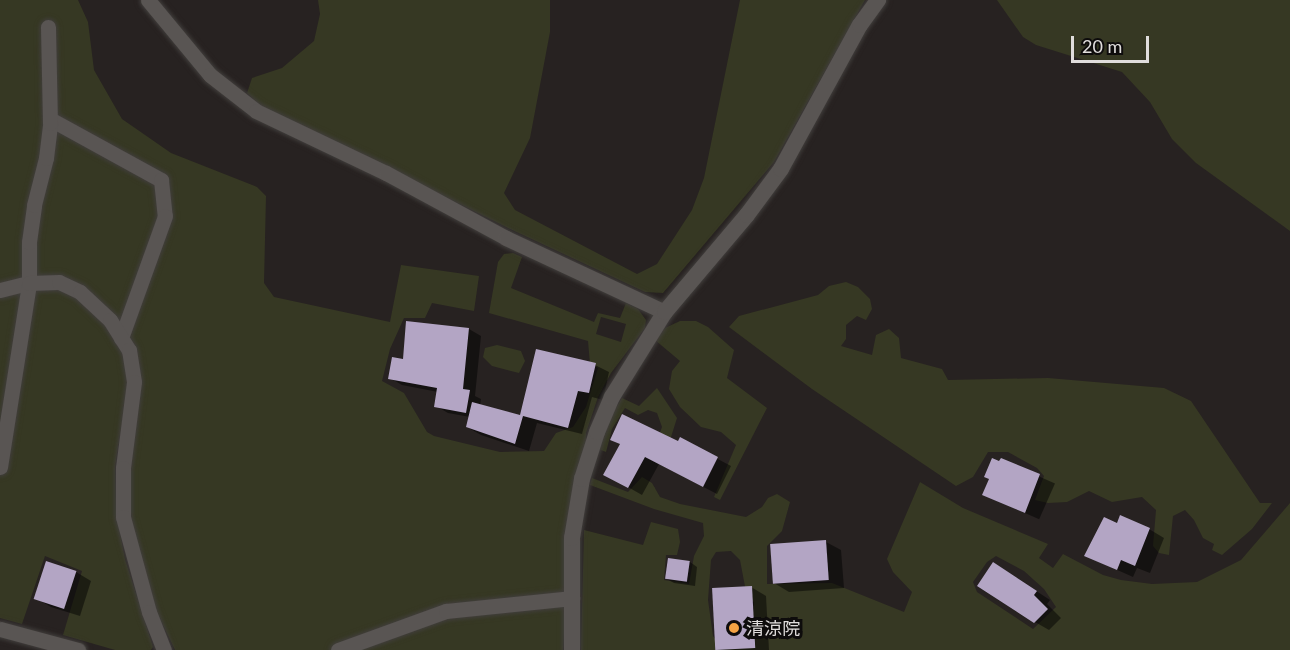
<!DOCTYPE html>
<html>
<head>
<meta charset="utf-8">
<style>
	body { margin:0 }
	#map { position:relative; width:1290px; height:650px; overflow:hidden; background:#272221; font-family:Lato,"Noto Sans JP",sans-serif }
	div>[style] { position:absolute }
	.green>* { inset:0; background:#363823 }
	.shadow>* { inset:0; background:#0007; transform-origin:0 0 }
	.building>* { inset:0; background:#b3a5c4; transform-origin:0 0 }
	.roads { filter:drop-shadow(0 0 2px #413e3c) drop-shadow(0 0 2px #413e3c) }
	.service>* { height:15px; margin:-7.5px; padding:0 7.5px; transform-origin:7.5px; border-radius:7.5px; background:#595553 }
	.minor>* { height:16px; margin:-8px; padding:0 8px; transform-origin:8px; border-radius:8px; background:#595553 }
	.dots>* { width:16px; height:16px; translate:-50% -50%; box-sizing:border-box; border:3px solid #0e0c0c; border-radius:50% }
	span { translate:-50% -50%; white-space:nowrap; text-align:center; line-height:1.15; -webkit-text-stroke:6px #0e0c0c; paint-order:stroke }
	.poi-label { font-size:18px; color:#e0dddc }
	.left { translate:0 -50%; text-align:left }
	.scale { position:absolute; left:1071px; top:36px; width:78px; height:27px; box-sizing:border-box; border:3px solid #e0dddc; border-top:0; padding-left:8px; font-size:18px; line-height:21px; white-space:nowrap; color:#e0dddc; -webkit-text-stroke:4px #0e0c0c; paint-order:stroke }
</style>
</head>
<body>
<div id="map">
	<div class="green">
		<div style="clip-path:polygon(evenodd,0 0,78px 0,88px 22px,94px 70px,122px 119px,171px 153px,257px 187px,266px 196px,264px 283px,274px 297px,390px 322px,401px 265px,479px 276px,474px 311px,432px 303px,425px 318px,404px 318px,390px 349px,382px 381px,404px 393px,427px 432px,434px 436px,500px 452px,544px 451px,556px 433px,573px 427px,586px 407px,598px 368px,590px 364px,588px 341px,489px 313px,498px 262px,504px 254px,513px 253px,522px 257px,511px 288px,594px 322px,598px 313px,620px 318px,626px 303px,638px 309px,646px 320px,645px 328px,611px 373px,598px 397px,586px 433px,586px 445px,571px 516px,563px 650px,175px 650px,151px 600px,129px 520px,121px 428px,115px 467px,116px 513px,125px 559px,153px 647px,151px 650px,115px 650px,63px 635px,82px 571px,45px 556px,22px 624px,0 618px,0 0,601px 317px,626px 324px,621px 342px,596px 334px,601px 317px)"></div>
		<div style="clip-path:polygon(318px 0,550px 0,550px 32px,530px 138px,504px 193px,515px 210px,637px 274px,657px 264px,692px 210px,704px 178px,740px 0,865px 0,774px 162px,663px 293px,645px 292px,508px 228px,303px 126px,265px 110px,247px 93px,252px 78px,282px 68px,314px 41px,320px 14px)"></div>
		<div style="clip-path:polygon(997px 0,1290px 0,1290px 231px,1196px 163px,1172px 139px,1150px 102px,1122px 72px,1036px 45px,1023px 37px)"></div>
		<div style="clip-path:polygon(846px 282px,858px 287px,870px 299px,872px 309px,866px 320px,857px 316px,846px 325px,846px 339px,841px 346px,872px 355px,876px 335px,889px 329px,899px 338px,901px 358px,942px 369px,948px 380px,1048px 378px,1164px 388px,1191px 401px,1260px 503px,1272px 503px,1252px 529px,1222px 555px,1212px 550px,1214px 544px,1203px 538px,1194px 520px,1185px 510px,1173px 516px,1169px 555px,1159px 553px,1153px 546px,1156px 510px,1142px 497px,1112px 502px,1089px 491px,1067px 502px,1048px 503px,1035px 500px,1044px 476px,1037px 468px,1008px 452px,988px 452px,973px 477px,956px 486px,812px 389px,729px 327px,739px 316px,818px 295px,829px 286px)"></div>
		<div style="clip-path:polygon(680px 321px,696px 321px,708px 327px,734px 350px,727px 378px,767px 408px,720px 500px,714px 497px,736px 445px,721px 432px,701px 427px,680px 407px,669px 389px,672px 371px,680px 361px,655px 340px,665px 328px)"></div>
		<div style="clip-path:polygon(497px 345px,521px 351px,525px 361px,519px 373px,492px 366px,483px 357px,485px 348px)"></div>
		<div style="clip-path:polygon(657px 388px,677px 418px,666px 453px,653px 452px,662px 427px,657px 413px,648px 410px,638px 415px,625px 408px,612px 429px,606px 452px,598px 449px,609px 419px,622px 398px,639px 406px)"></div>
		<div style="clip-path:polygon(evenodd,642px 477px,652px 483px,660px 497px,680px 504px,746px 517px,762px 507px,768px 498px,777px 494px,790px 502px,782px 531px,767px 546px,767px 584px,832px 583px,904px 612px,912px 592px,893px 572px,887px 559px,920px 482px,963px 508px,1048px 544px,1039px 558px,1053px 568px,1063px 554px,1103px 575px,1121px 580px,1152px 584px,1197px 582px,1241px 560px,1290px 503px,1290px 650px,581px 650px,584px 530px,643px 545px,651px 522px,678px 529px,680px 542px,677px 555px,666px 555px,664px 580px,689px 584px,694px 556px,704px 536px,703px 523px,654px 509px,590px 485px,592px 478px,628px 492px,642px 477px,731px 551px,740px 560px,747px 597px,754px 602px,751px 644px,720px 645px,713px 636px,708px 600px,711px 560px,716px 552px,731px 551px,642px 477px,996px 556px,1024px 571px,1044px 589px,1056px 607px,1033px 629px,977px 592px,973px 582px,987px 562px,996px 556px)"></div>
	</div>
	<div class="shadow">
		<div style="clip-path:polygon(408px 323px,469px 329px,481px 336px,475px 396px,481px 399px,480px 406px,521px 417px,595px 365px,609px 372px,603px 400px,592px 397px,582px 434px,537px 423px,529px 451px,481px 435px,467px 427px,470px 417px,448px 413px,436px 406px,438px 392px,402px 385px,390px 378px,404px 361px)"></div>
		<div style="clip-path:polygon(680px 439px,731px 466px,717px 494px,659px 464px,642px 495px,605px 474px,621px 445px,678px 443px)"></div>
		<div style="left:1002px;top:460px;width:58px;height:39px;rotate:24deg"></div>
		<div style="clip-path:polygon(1149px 529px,1164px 538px,1150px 573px,1137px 568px,1133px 577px,1086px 556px)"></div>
		<div style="clip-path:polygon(826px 542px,841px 550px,844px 588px,789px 592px,774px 583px)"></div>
		<div style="clip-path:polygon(669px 560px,690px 562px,697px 567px,695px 586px,674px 583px,667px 579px)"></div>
		<div style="clip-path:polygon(47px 563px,76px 572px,91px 581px,80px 616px,51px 607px,36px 598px)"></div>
		<div style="clip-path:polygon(1007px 572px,1050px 600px,1047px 604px,1061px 618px,1049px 630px,1035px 622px)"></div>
		<div style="clip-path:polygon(751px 587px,766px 596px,769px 650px,718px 650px)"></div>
	</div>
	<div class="building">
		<div style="clip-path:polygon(406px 321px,469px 328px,463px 389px,470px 390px,466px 413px,434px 407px,437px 388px,388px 379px,392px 357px,403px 359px)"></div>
		<div style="clip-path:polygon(536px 349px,596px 363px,589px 393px,578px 391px,568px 428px,523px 416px,515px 444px,466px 427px,472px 402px,520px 415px)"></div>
		<div style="clip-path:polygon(622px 414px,678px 441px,680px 437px,718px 457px,703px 487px,645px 457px,628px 488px,603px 475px,620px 444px,610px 440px)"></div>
		<div style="clip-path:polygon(992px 458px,999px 461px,1001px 458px,1040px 474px,1025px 513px,982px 495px,989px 479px,984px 477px)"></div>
		<div style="clip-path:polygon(1120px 515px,1150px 528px,1135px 566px,1121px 560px,1117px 570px,1084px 556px,1104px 517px,1117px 523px)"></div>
		<div style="left:826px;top:540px;width:40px;height:56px;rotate:86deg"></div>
		<div style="left:668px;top:558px;width:22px;height:21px;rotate:8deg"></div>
		<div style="left:46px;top:561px;width:32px;height:40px;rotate:18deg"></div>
		<div style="clip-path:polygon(993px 562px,1037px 591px,1034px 595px,1048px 609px,1034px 623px,977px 586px)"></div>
		<div style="left:752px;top:586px;width:62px;height:40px;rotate:87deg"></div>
	</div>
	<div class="roads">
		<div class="service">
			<div style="left:148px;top:0;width:97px;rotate:50.4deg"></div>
			<div style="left:210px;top:75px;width:58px;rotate:38deg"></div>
			<div style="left:256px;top:111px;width:144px;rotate:25.5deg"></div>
			<div style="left:386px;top:173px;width:136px;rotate:28.4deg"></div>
			<div style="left:506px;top:238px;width:175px;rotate:25deg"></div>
			<div style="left:50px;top:119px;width:127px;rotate:28.8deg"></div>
			<div style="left:161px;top:180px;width:36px;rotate:84deg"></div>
			<div style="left:165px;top:216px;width:130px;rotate:109.8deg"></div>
			<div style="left:0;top:290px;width:30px;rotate:-14deg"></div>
			<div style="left:29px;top:283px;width:41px;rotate:-90deg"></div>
			<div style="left:29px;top:242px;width:37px;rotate:-82deg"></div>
			<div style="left:34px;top:205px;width:49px;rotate:-75.7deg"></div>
			<div style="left:46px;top:158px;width:35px;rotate:-83deg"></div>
			<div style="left:50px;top:123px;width:96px;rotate:-91.2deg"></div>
			<div style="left:0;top:467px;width:186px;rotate:-81deg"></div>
			<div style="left:29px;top:283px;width:30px;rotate:-2deg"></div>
			<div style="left:59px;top:282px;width:23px;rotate:25deg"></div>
			<div style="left:80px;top:292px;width:41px;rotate:43deg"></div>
			<div style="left:110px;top:320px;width:36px;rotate:58deg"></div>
			<div style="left:129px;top:350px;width:32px;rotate:81deg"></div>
			<div style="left:134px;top:382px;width:87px;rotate:97.3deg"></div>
			<div style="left:123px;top:468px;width:49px;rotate:90deg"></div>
			<div style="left:123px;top:517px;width:98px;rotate:74.7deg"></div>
			<div style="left:149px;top:612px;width:41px;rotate:68.5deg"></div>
			<div style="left:0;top:629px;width:81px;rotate:15.1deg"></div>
			<div style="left:338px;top:650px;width:115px;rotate:-19.9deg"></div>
			<div style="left:446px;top:611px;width:127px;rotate:-5.9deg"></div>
		</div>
		<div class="minor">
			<div style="left:572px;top:650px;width:112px;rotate:-90deg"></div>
			<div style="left:572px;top:538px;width:60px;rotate:-80.4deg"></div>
			<div style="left:582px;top:479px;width:49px;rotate:-72.3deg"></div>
			<div style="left:597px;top:432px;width:38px;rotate:-67deg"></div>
			<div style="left:612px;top:397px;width:100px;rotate:-58.1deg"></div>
			<div style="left:665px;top:312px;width:127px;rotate:-49.8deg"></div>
			<div style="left:747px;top:215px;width:57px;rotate:-53.5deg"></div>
			<div style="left:781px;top:169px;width:164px;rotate:-61.3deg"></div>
			<div style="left:860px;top:25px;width:31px;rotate:-54deg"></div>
		</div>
	</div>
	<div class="dots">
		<div style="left:734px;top:628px;background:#f4a344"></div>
	</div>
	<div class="poi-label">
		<span class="left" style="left:746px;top:628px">清涼院</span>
	</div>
	<div class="scale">20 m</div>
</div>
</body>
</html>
